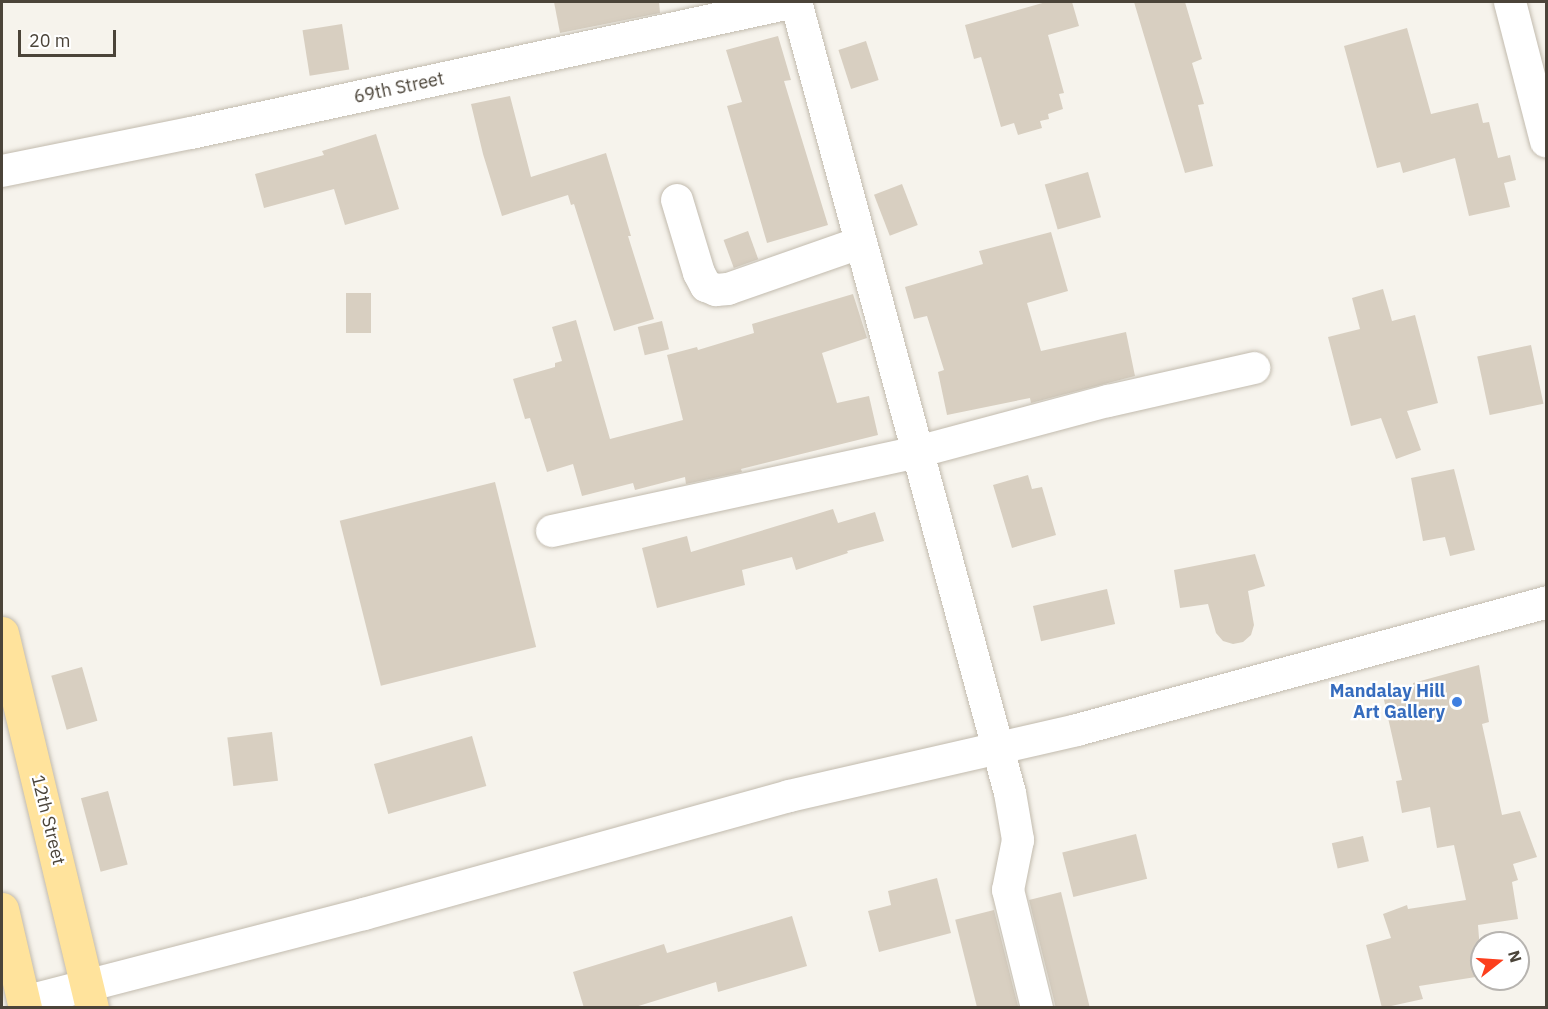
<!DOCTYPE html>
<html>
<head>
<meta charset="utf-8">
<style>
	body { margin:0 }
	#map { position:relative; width:1548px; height:1009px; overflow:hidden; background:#f6f3ec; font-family:"IBM Plex Sans",sans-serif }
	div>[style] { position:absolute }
	.building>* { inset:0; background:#d8cfc1; transform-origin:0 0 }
	.roads { filter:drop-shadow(0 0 2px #c2bbae) drop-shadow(0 0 2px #c2bbae) }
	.minor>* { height:32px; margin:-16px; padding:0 16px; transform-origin:16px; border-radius:16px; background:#fff }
	.primary>* { height:33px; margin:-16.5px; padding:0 16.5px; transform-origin:16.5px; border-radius:16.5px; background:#ffe39c }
	.dots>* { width:16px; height:16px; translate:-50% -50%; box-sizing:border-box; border:3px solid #fff; border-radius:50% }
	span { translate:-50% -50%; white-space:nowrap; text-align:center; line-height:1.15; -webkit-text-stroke:4.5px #fff; paint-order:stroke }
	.street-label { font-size:18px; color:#4b4439 }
	.shop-label { font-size:18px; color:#366cbe; font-weight:700 }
	.right { translate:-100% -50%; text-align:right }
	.frame { position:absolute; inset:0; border:3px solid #4b4439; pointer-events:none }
	.north { position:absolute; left:1470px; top:931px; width:60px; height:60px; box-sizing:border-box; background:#fff; border:2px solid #b7b4b0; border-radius:50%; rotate:73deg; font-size:16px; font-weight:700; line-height:24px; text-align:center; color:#4b4439 }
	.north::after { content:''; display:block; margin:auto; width:21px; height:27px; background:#fc3f1d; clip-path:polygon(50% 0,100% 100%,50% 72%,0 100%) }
	.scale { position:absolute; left:18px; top:30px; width:98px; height:27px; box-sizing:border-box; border:3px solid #4b4439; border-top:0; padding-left:8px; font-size:18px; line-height:21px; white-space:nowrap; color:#4b4439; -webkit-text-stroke:4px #fff; paint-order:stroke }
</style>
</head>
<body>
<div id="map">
	<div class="building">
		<div style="clip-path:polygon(554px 2px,659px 2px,660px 13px,560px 33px)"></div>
		<div style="clip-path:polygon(1046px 2px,1072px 2px,1079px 26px,1048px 35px,1064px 93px,1059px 94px,1063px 109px,1048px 114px,1049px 119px,1040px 121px,1042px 128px,1018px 135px,1014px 123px,1001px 127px,981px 57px,974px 59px,965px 25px)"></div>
		<div style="clip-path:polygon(1134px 2px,1185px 2px,1202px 59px,1192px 63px,1204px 104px,1198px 105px,1213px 166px,1185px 173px)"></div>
		<div style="left:342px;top:24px;width:46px;height:40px;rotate:81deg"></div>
		<div style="clip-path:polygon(1407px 28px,1431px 114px,1478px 103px,1483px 123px,1489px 122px,1498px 158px,1510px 155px,1516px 180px,1504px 183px,1510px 207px,1469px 216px,1455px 158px,1403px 173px,1400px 162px,1377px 168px,1344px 46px)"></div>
		<div style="clip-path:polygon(778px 36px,791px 80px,784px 81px,828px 225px,767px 243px,727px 106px,742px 102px,726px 50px)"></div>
		<div style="left:866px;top:41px;width:41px;height:29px;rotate:72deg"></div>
		<div style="clip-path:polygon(510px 96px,531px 177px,606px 153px,631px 236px,628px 236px,654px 319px,614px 331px,574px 204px,571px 205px,568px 195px,502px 216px,483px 154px,471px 104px)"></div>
		<div style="clip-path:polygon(376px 134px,399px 209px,345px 225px,334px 189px,264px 208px,255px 174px,324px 155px,322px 151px)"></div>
		<div style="left:1088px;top:172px;width:47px;height:45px;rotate:74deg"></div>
		<div style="left:902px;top:184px;width:44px;height:30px;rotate:69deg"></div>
		<div style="left:748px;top:231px;width:30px;height:26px;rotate:70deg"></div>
		<div style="clip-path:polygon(1051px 232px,1068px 291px,1027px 303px,1041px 351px,1126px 332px,1135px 376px,1031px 403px,1030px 398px,947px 415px,938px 372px,944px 370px,927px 316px,914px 319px,905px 287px,983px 264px,979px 251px)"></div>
		<div style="clip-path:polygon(1383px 289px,1392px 321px,1415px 315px,1438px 403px,1407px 411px,1421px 450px,1396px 459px,1381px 418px,1351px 426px,1328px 337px,1360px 329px,1352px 298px)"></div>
		<div style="left:371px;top:293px;width:40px;height:25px;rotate:90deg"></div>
		<div style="clip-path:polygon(853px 294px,867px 338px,822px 353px,837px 403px,869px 396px,878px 435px,741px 469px,742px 472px,686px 484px,685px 477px,635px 490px,633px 483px,582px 496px,573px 464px,547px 472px,530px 418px,525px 419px,513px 379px,555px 367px,555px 363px,562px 361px,552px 327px,576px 320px,610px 439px,683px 420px,667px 355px,697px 347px,698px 350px,754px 333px,752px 324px)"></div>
		<div style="left:662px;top:321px;width:29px;height:25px;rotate:76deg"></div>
		<div style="left:1531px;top:345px;width:60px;height:55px;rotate:78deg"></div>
		<div style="clip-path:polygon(1454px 469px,1475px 550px,1450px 556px,1445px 537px,1423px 541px,1411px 478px)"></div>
		<div style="clip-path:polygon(1028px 475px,1032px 489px,1042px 487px,1056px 535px,1012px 548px,993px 485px)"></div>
		<div style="left:495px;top:482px;width:170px;height:160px;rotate:76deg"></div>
		<div style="clip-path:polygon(833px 509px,838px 523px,875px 512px,884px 541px,847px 551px,848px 553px,796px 570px,792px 557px,742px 570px,745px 585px,657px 608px,642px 548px,687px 536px,691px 552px)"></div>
		<div style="clip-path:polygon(1255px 554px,1265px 586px,1248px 591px,1254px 625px,1251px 635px,1243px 642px,1233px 644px,1223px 641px,1216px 633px,1208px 604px,1180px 608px,1174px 570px)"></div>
		<div style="left:1107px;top:589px;width:36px;height:76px;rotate:77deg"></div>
		<div style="clip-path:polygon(1479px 665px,1489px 722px,1482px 724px,1502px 815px,1520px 811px,1537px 857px,1513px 864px,1518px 880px,1512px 882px,1518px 919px,1478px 925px,1482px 976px,1419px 986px,1423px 999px,1382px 1008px,1366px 945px,1391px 938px,1383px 914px,1407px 905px,1408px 909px,1466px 900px,1454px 845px,1437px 848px,1430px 807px,1402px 813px,1396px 781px,1402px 780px,1382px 691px,1413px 685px,1413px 683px)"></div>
		<div style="left:82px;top:667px;width:56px;height:32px;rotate:74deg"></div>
		<div style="left:272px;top:732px;width:49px;height:45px;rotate:83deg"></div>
		<div style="left:472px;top:736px;width:52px;height:102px;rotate:74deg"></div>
		<div style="left:108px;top:791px;width:76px;height:28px;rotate:75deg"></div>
		<div style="left:1136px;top:834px;width:46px;height:76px;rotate:76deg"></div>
		<div style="left:1363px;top:836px;width:26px;height:32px;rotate:77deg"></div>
		<div style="clip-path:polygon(937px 878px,951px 933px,879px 952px,868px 911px,891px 905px,888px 891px)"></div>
		<div style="left:1061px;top:892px;width:119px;height:33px;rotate:76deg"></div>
		<div style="left:994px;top:910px;width:101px;height:40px;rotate:76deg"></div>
		<div style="clip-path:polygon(792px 916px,807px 966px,718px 992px,716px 982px,632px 1008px,584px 1008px,573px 972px,664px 944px,667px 953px)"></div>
	</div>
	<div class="roads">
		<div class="minor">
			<div style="left:796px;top:2px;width:819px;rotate:74.86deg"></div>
			<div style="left:1010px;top:793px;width:48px;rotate:80.3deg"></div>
			<div style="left:1018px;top:840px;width:51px;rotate:101.3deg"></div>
			<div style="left:1008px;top:890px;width:122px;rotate:76.2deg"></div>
			<div style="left:1510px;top:2px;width:144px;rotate:75.5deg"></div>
			<div style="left:2px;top:171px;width:193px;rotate:-11.4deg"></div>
			<div style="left:191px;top:133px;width:618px;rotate:-12.24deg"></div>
			<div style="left:677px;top:200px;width:76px;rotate:73.2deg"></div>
			<div style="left:699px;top:273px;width:15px;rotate:62deg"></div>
			<div style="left:706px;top:286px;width:11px;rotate:22deg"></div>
			<div style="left:716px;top:290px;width:12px;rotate:-5deg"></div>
			<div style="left:728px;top:289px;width:139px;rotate:-19.3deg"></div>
			<div style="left:552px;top:531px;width:373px;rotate:-12.2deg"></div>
			<div style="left:917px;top:452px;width:198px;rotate:-15deg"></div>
			<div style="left:1108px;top:401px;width:150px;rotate:-12.7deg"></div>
			<div style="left:24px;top:1002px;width:351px;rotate:-14.5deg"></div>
			<div style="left:364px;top:914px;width:441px;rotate:-15.5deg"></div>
			<div style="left:789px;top:796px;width:295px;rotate:-12.9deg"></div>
			<div style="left:1077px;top:730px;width:486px;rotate:-15.2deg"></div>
		</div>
		<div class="primary">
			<div style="left:2px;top:633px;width:386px;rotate:76.5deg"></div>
			<div style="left:2px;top:909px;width:102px;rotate:76.9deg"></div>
		</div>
	</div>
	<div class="dots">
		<div style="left:1457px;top:702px;background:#3f7fe0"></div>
	</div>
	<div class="street-label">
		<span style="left:399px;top:88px;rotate:-12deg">69th Street</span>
		<span style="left:48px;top:820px;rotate:76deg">12th Street</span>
	</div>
	<div class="shop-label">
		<span class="right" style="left:1445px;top:702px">Mandalay Hill<br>Art Gallery</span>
	</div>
	<div class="frame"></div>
	<div class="north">N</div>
	<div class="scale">20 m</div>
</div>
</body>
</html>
